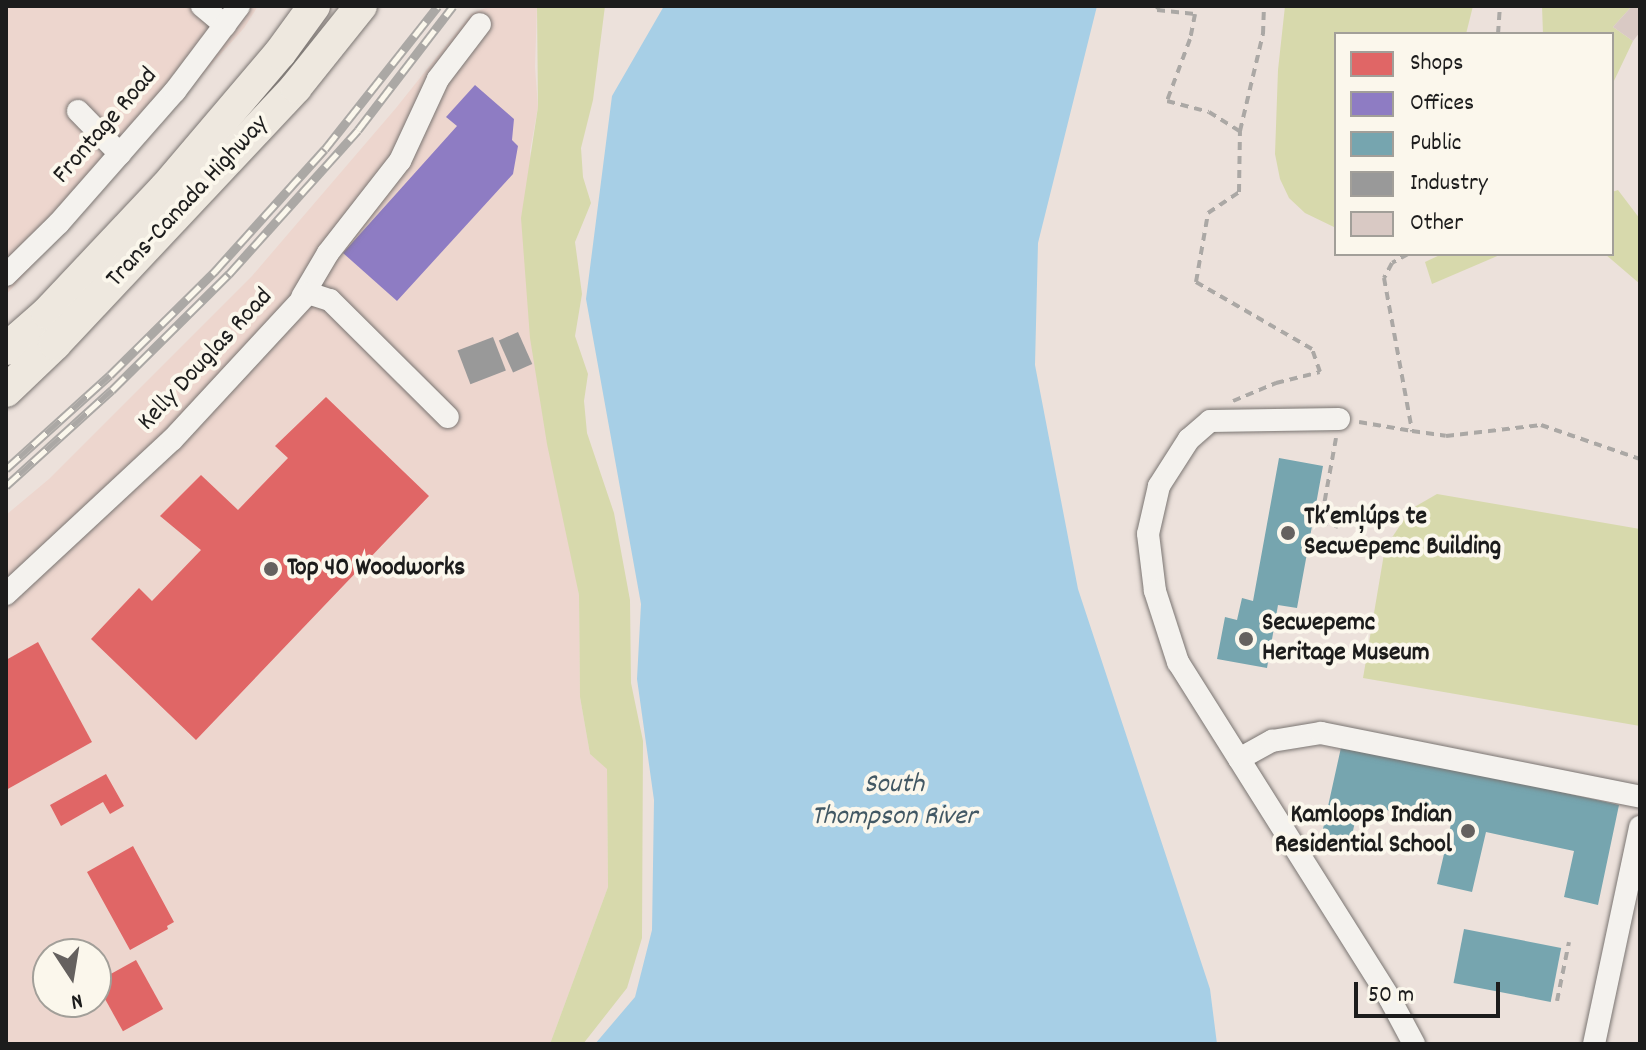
<!DOCTYPE html>
<html>
<head>
<meta charset="utf-8">
<style>
	body { margin:0 }
	#map { position:relative; width:1646px; height:1050px; overflow:hidden; background:#ece1db; font-family:Dekko,sans-serif }
	div>[style] { position:absolute }
	.built>* { inset:0; background:#edd6ce }
	.green>* { inset:0; background:#d7d9ac }
	.water>* { inset:0; background:#a7cfe6 }
	.shops>* { inset:0; background:#e06666; transform-origin:0 0 }
	.offices>* { inset:0; background:#8e7cc3 }
	.public>* { inset:0; background:#76a5af; transform-origin:0 0 }
	.industry>* { inset:0; background:#999; transform-origin:0 0 }
	.building>* { inset:0; background:#d9c9c4 }
	.path>* { height:4px; margin-top:-2px; transform-origin:0; background:repeating-linear-gradient(90deg,#aba8a5 0 8px,transparent 0 14px) }
	.roads { filter:drop-shadow(0 0 2px #7a7572) drop-shadow(0 0 2px #7a7572) }
	.minor>* { height:22px; margin:-11px; padding:0 11px; transform-origin:11px; border-radius:11px; background:#f4f2ee }
	.highway>* { height:32px; margin:-16px; padding:0 16px; transform-origin:16px; border-radius:16px; background:#eee8df }
	.rail>* { height:9px; margin-top:-4.5px; transform-origin:0; background:repeating-linear-gradient(90deg,#fbf7ec 0 18px,#aba8a5 0 36px); box-sizing:border-box; border-block:2px solid #aba8a5 }
	.dots>* { width:22px; height:22px; translate:-50% -50%; box-sizing:border-box; border:4px solid #fbf7ec; border-radius:50% }
	span { translate:-50% -50%; white-space:nowrap; text-align:center; line-height:1.15; -webkit-text-stroke:8px #fbf7ec; paint-order:stroke }
	.street-label { font-size:26px; color:#1c1c1c }
	.poi-label { font-size:26px; color:#1c1c1c; font-weight:700 }
	.left { translate:0 -50%; text-align:left }
	.right { translate:-100% -50%; text-align:right }
	.water-label { font-size:28px; color:#425864; font-style:italic }
	.frame { position:absolute; inset:0; border:8px solid #1c1c1c; pointer-events:none }
	.legend { position:absolute; left:1334px; top:32px; width:280px; height:224px; box-sizing:border-box; background:#fbf7ec; border:2px solid #a29f99; margin:0; padding:10px 14px; list-style:none; font-size:24px; color:#1c1c1c }
	.legend li { display:flex; align-items:center; gap:16px; height:40px }
	.legend b { width:40px; border:2px solid #a29f99 }
	.north { position:absolute; left:32px; top:938px; width:80px; height:80px; box-sizing:border-box; background:#fbf7ec; border:2px solid #a29f99; border-radius:50%; rotate:168deg; font-size:22px; font-weight:700; line-height:32px; text-align:center; color:#1c1c1c }
	.north::after { content:''; display:block; margin:auto; width:28px; height:36px; background:#65615f; clip-path:polygon(50% 0,100% 100%,50% 72%,0 100%) }
	.scale { position:absolute; left:1354px; top:982px; width:146px; height:36px; box-sizing:border-box; border:4px solid #1c1c1c; border-top:0; padding-left:10px; font-size:24px; line-height:28px; white-space:nowrap; color:#1c1c1c; -webkit-text-stroke:6px #fbf7ec; paint-order:stroke }
</style>
</head>
<body>
<div id="map">
	<div class="built">
		<div style="clip-path:polygon(6px 6px,258px 6px,244px 28px,6px 295px)"></div>
		<div style="clip-path:polygon(evenodd,490px 6px,537px 6px,535px 67px,538px 107px,530px 151px,566px 522px,579px 595px,580px 697px,590px 754px,607px 768px,608px 887px,550px 1044px,6px 1044px,6px 515px,49px 479px,252px 276px,396px 108px,471px 14px,490px 6px,48px 954px,96px 954px,96px 1002px,48px 1002px,48px 954px)"></div>
	</div>
	<div class="green">
		<div style="clip-path:polygon(537px 6px,605px 6px,593px 100px,581px 148px,583px 177px,591px 203px,575px 242px,582px 294px,575px 336px,588px 374px,584px 401px,587px 433px,614px 513px,630px 600px,631px 683px,643px 741px,642px 938px,627px 988px,583px 1044px,550px 1044px,608px 887px,607px 769px,590px 754px,580px 697px,579px 595px,547px 444px,530px 338px,521px 218px,538px 107px)"></div>
		<div style="clip-path:polygon(1285px 6px,1473px 6px,1466px 34px,1336px 34px,1336px 228px,1305px 213px,1289px 198px,1280px 179px,1275px 154px,1278px 70px)"></div>
		<div style="clip-path:polygon(1542px 6px,1632px 6px,1613px 27px,1633px 41px,1612px 85px,1612px 34px,1543px 34px)"></div>
		<div style="clip-path:polygon(1618px 190px,1640px 219px,1640px 284px,1605px 254px,1612px 254px,1612px 192px)"></div>
		<div style="clip-path:polygon(1442px 254px,1502px 254px,1432px 284px,1425px 262px)"></div>
		<div style="clip-path:polygon(1437px 494px,1640px 529px,1640px 726px,1363px 678px,1385px 548px,1411px 509px)"></div>
	</div>
	<div class="water">
		<div style="clip-path:polygon(664px 6px,1097px 6px,1038px 243px,1035px 365px,1078px 589px,1210px 989px,1217px 1044px,595px 1044px,635px 997px,652px 930px,654px 800px,637px 679px,641px 604px,586px 299px,612px 96px)"></div>
	</div>
	<div class="shops">
		<div style="clip-path:polygon(326px 397px,429px 496px,196px 740px,91px 639px,139px 588px,152px 601px,201px 550px,160px 516px,201px 475px,238px 510px,288px 458px,275px 446px)"></div>
		<div style="clip-path:polygon(38px 642px,92px 742px,6px 790px,6px 660px)"></div>
		<div style="clip-path:polygon(106px 774px,124px 806px,110px 814px,103px 802px,61px 826px,50px 805px)"></div>
		<div style="clip-path:polygon(133px 846px,174px 922px,167px 926px,168px 929px,130px 950px,87px 872px)"></div>
		<div style="left:136px;top:960px;width:56px;height:46px;rotate:61deg"></div>
	</div>
	<div class="offices">
		<div style="clip-path:polygon(475px 85px,514px 119px,512px 140px,518px 146px,513px 174px,397px 301px,343px 253px,457px 126px,446px 117px)"></div>
	</div>
	<div class="public">
		<div style="clip-path:polygon(1279px 458px,1323px 466px,1297px 608px,1278px 605px,1267px 668px,1217px 659px,1225px 617px,1237px 620px,1242px 598px,1253px 601px)"></div>
		<div style="clip-path:polygon(1342px 743px,1619px 805px,1598px 905px,1564px 897px,1574px 851px,1486px 832px,1472px 892px,1437px 884px,1451px 824px,1359px 804px,1348px 853px,1319px 847px)"></div>
		<div style="left:1464px;top:929px;width:99px;height:55px;rotate:11deg"></div>
	</div>
	<div class="industry">
		<div style="left:518px;top:332px;width:35px;height:21px;rotate:66deg"></div>
		<div style="left:493px;top:337px;width:36px;height:38px;rotate:69deg"></div>
	</div>
	<div class="building">
		<div style="clip-path:polygon(1632px 6px,1640px 6px,1640px 32px,1633px 41px,1613px 27px)"></div>
	</div>
	<div class="path">
		<div style="left:1159px;top:6px;width:4px;rotate:117deg"></div>
		<div style="left:1157px;top:10px;width:38px;rotate:6deg"></div>
		<div style="left:1195px;top:14px;width:25px;rotate:101deg"></div>
		<div style="left:1190px;top:39px;width:66px;rotate:110.4deg"></div>
		<div style="left:1167px;top:101px;width:43px;rotate:14.7deg"></div>
		<div style="left:1209px;top:112px;width:36px;rotate:32deg"></div>
		<div style="left:1498px;top:34px;width:28px;rotate:-86deg"></div>
		<div style="left:1408px;top:254px;width:18px;rotate:151deg"></div>
		<div style="left:1392px;top:263px;width:17px;rotate:118deg"></div>
		<div style="left:1384px;top:278px;width:156px;rotate:79.6deg"></div>
		<div style="left:1412px;top:431px;width:34px;rotate:8deg"></div>
		<div style="left:1446px;top:436px;width:96px;rotate:-6.6deg"></div>
		<div style="left:1541px;top:425px;width:105px;rotate:19deg"></div>
		<div style="left:1233px;top:401px;width:47px;rotate:-22.7deg"></div>
		<div style="left:1276px;top:383px;width:45px;rotate:-14deg"></div>
		<div style="left:1320px;top:372px;width:24px;rotate:-109deg"></div>
		<div style="left:1312px;top:349px;width:134px;rotate:-150deg"></div>
		<div style="left:1196px;top:282px;width:70px;rotate:-80.1deg"></div>
		<div style="left:1208px;top:213px;width:37px;rotate:-34deg"></div>
		<div style="left:1239px;top:192px;width:61px;rotate:-89.1deg"></div>
		<div style="left:1240px;top:131px;width:100px;rotate:-76.7deg"></div>
		<div style="left:1263px;top:34px;width:28px;rotate:-88deg"></div>
		<div style="left:1359px;top:422px;width:54px;rotate:9.6deg"></div>
		<div style="left:1336px;top:438px;width:84px;rotate:100.2deg"></div>
		<div style="left:1321px;top:521px;width:18px;rotate:19deg"></div>
		<div style="left:1557px;top:1001px;width:60px;rotate:-78.5deg"></div>
	</div>
	<div class="roads">
		<div class="minor">
			<div style="left:202px;top:6px;width:30px;rotate:40deg"></div>
			<div style="left:78px;top:111px;width:60px;rotate:45.7deg"></div>
			<div style="left:6px;top:275px;width:74px;rotate:-44.5deg"></div>
			<div style="left:59px;top:223px;width:176px;rotate:-48.7deg"></div>
			<div style="left:175px;top:91px;width:106px;rotate:-53deg"></div>
			<div style="left:302px;top:297px;width:51px;rotate:-59.4deg"></div>
			<div style="left:328px;top:253px;width:117px;rotate:-52deg"></div>
			<div style="left:400px;top:161px;width:90px;rotate:-65.1deg"></div>
			<div style="left:438px;top:79px;width:69px;rotate:-52.6deg"></div>
			<div style="left:1339px;top:419px;width:129px;rotate:179.1deg"></div>
			<div style="left:1210px;top:421px;width:28px;rotate:139deg"></div>
			<div style="left:1189px;top:439px;width:56px;rotate:122.6deg"></div>
			<div style="left:1159px;top:486px;width:49px;rotate:102.9deg"></div>
			<div style="left:1148px;top:534px;width:57px;rotate:83deg"></div>
			<div style="left:1155px;top:591px;width:75px;rotate:72.1deg"></div>
			<div style="left:1178px;top:662px;width:398px;rotate:57.8deg"></div>
			<div style="left:1390px;top:999px;width:51px;rotate:61.9deg"></div>
			<div style="left:6px;top:594px;width:226px;rotate:-42.9deg"></div>
			<div style="left:172px;top:440px;width:200px;rotate:-47.2deg"></div>
			<div style="left:308px;top:293px;width:23px;rotate:18deg"></div>
			<div style="left:330px;top:300px;width:166px;rotate:44.8deg"></div>
			<div style="left:1239px;top:759px;width:38px;rotate:-29deg"></div>
			<div style="left:1272px;top:741px;width:50px;rotate:-9.3deg"></div>
			<div style="left:1321px;top:733px;width:325px;rotate:11.3deg"></div>
			<div style="left:1594px;top:1044px;width:222px;rotate:-78deg"></div>
		</div>
		<div class="highway">
			<div style="left:6px;top:349px;width:55px;rotate:-41.3deg"></div>
			<div style="left:47px;top:313px;width:172px;rotate:-46.7deg"></div>
			<div style="left:165px;top:188px;width:177px;rotate:-49.6deg"></div>
			<div style="left:280px;top:53px;width:58px;rotate:-54.1deg"></div>
			<div style="left:6px;top:391px;width:68px;rotate:-43.8deg"></div>
			<div style="left:55px;top:344px;width:352px;rotate:-46.8deg"></div>
			<div style="left:296px;top:87px;width:104px;rotate:-51.3deg"></div>
		</div>
	</div>
	<div class="rail">
		<div style="left:6px;top:469px;width:140px;rotate:-42.1deg"></div>
		<div style="left:110px;top:375px;width:148px;rotate:-44.7deg"></div>
		<div style="left:215px;top:271px;width:164px;rotate:-48deg"></div>
		<div style="left:325px;top:149px;width:182px;rotate:-51.7deg"></div>
		<div style="left:6px;top:486px;width:143px;rotate:-42.2deg"></div>
		<div style="left:112px;top:390px;width:165px;rotate:-44.8deg"></div>
		<div style="left:229px;top:274px;width:193px;rotate:-48.1deg"></div>
		<div style="left:358px;top:130px;width:156px;rotate:-52.5deg"></div>
	</div>
	<div class="dots">
		<div style="left:1288px;top:533px;background:#65615f"></div>
		<div style="left:271px;top:569px;background:#65615f"></div>
		<div style="left:1246px;top:639px;background:#65615f"></div>
		<div style="left:1468px;top:831px;background:#65615f"></div>
	</div>
	<div class="street-label">
		<span style="left:106px;top:126px;rotate:-49deg">Frontage Road</span>
		<span style="left:188px;top:202px;rotate:-47deg">Trans-Canada Highway</span>
		<span style="left:206px;top:360px;rotate:-47deg">Kelly Douglas Road</span>
	</div>
	<div class="poi-label">
		<span class="left" style="left:1304px;top:533px">Tk’emlúps te<br>Secwe̓pemc Building</span>
		<span class="left" style="left:287px;top:569px">Top 40 Woodworks</span>
		<span class="left" style="left:1262px;top:639px">Secwepemc<br>Heritage Museum</span>
		<span class="right" style="left:1452px;top:831px">Kamloops Indian<br>Residential School</span>
	</div>
	<div class="water-label">
		<span style="left:894px;top:802px">South<br>Thompson River</span>
	</div>
	<div class="frame"></div>
	<ul class="legend">
	<li><b style="height:22px;background:#e06666"></b>Shops</li>
	<li><b style="height:22px;background:#8e7cc3"></b>Offices</li>
	<li><b style="height:22px;background:#76a5af"></b>Public</li>
	<li><b style="height:22px;background:#999"></b>Industry</li>
	<li><b style="height:22px;background:#d9c9c4"></b>Other</li>
	</ul>
	<div class="north">N</div>
	<div class="scale">50 m</div>
</div>
</body>
</html>
